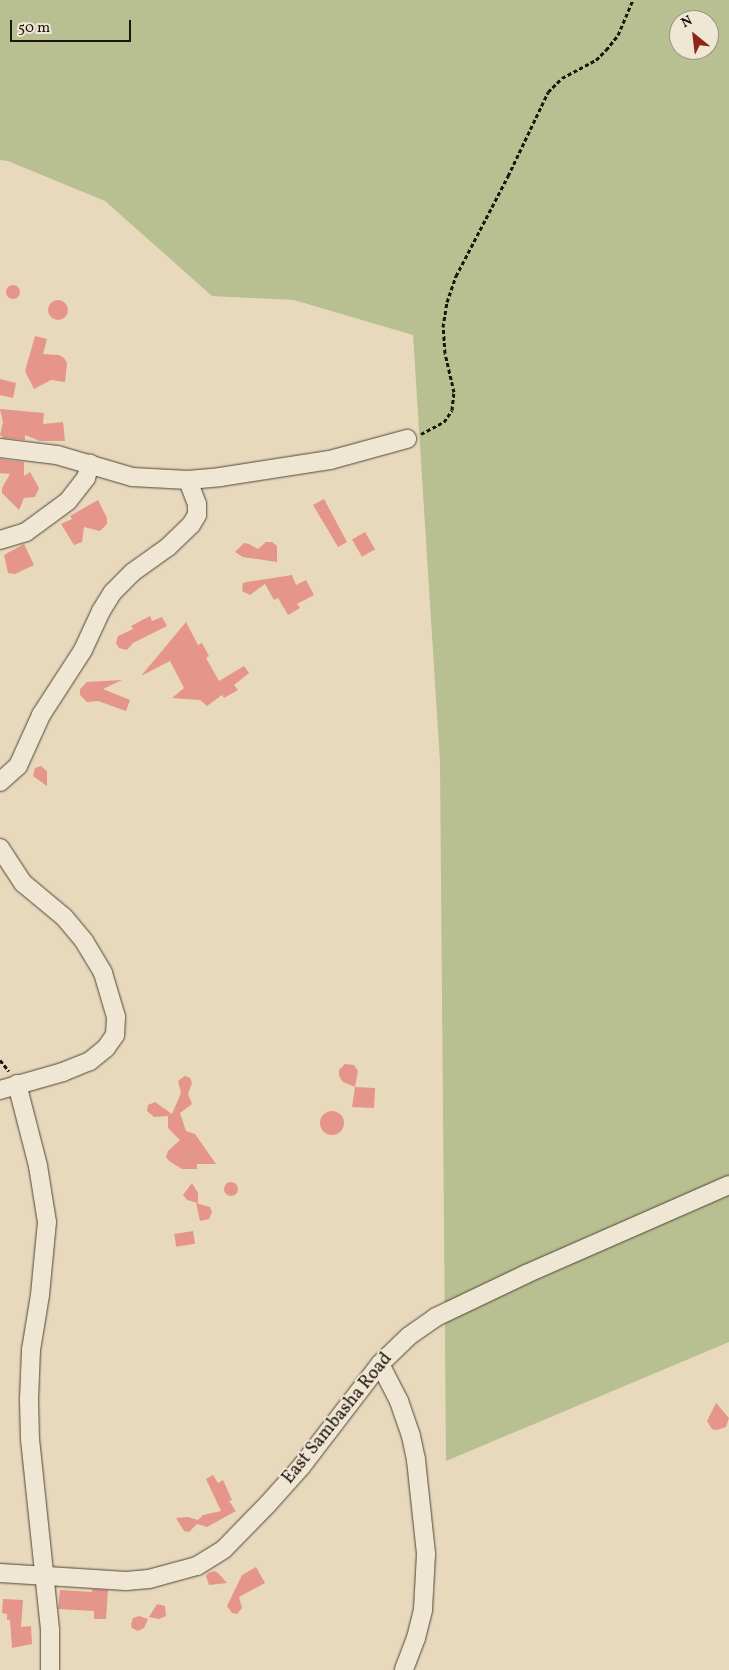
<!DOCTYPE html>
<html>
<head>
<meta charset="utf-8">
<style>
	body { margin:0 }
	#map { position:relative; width:729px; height:1670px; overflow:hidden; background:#e8d9bd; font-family:Vollkorn,serif }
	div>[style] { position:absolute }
	.green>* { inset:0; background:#b8bf90 }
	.building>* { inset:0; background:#e59589; transform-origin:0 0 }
	.round { border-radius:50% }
	.path>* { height:3px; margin-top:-1.5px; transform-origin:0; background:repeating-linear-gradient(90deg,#1c150c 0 4px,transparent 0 6.5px) }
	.roads { filter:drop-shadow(0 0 1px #4f4638) drop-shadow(0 0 1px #4f4638) }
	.minor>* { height:18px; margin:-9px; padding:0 9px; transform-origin:9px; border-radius:9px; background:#f0e6d4 }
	span { translate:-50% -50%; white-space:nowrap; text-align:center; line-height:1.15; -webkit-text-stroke:4px #f0e6d4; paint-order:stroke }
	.street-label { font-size:18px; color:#1c150c }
	.north { position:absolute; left:669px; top:10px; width:50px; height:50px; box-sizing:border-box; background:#f0e6d4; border:1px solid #9b9284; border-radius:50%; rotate:331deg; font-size:14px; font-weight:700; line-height:20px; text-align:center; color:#1c150c }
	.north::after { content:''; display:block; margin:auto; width:18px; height:22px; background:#8f2418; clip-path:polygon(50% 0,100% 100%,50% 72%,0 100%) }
	.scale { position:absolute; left:10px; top:20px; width:121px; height:22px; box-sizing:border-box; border:2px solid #1c150c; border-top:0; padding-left:6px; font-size:15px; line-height:18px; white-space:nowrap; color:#1c150c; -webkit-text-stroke:4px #f0e6d4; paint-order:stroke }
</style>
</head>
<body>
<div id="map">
	<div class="green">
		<div style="clip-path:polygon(evenodd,0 0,729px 0,729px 1342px,446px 1461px,440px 762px,413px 335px,294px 300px,212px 296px,105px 201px,8px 161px,0 160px,0 0,679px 20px,709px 20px,709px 50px,679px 50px,679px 20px)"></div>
	</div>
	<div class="building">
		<div class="round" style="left:6px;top:285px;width:14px;height:14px"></div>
		<div class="round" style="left:48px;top:300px;width:20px;height:20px"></div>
		<div style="clip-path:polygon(35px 336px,47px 339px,43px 354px,59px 355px,64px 358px,67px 363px,65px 382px,51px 380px,34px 389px,25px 371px)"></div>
		<div style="clip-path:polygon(0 379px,16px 383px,13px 398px,0 395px)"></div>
		<div style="clip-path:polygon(0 409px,44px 413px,43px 424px,63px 422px,65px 441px,40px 441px,25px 435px,25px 440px,4px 438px,0 435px,3px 422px)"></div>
		<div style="clip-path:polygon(0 459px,24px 462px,24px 476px,30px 472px,39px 488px,35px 497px,24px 498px,19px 510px,2px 493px,2px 488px,10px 474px,0 473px)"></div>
		<div style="clip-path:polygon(324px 499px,347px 542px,338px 547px,313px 505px)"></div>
		<div style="clip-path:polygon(98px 500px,107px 518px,107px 524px,100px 531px,84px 527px,82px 542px,74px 545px,61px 524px,72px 519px,70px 516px)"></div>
		<div style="left:365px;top:532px;width:20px;height:15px;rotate:60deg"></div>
		<div style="clip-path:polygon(266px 542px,272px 542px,277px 546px,277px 562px,243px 557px,235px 552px,244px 543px,249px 544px,258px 549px)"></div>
		<div style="clip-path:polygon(24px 544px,34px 565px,15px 574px,8px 573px,4px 555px)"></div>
		<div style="clip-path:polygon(292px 575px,296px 585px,306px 580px,314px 595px,297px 604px,300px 608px,288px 615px,278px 598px,274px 600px,265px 584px,250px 595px,242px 591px,243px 583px,247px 582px)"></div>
		<div style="clip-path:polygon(150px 616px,152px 621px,162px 617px,167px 626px,133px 643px,127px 650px,119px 648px,116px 643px,118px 636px,133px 629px,131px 626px)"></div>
		<div style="clip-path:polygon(186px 622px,198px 645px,202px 643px,209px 656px,206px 658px,219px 681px,244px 666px,249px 673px,234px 685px,238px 690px,224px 698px,222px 695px,207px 706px,200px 700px,172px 698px,184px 688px,170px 661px,141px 676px)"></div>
		<div style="clip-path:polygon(122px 680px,103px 689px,130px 700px,126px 711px,98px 701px,87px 702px,80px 695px,80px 689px,87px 682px)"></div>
		<div style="clip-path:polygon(41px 766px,47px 771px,47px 786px,33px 776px,35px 768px)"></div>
		<div style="clip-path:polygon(345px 1064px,354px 1065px,358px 1071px,355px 1087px,375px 1088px,374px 1108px,352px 1107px,355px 1087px,343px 1082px,339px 1076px,339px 1070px)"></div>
		<div style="clip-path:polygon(185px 1076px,190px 1078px,192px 1083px,188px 1094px,192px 1104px,180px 1113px,186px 1131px,195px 1134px,216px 1164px,197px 1164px,197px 1169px,182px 1169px,169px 1161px,166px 1157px,168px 1151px,180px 1140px,168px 1128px,168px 1116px,154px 1117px,147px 1111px,148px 1105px,155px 1102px,172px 1114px,181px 1093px,178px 1081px)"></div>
		<div class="round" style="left:320px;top:1111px;width:24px;height:24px"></div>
		<div class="round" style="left:224px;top:1182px;width:14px;height:14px"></div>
		<div style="clip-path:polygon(192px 1183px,198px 1193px,198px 1203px,187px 1200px,183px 1195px)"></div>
		<div style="clip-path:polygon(196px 1203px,210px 1207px,212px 1212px,209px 1219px,200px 1221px)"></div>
		<div style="left:193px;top:1231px;width:13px;height:19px;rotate:81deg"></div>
		<div style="clip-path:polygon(716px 1403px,729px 1418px,726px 1427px,717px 1430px,712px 1429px,707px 1421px)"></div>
		<div style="clip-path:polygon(213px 1475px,218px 1483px,223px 1480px,232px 1500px,229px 1501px,236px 1511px,207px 1527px,197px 1524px,189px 1532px,184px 1531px,176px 1518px,188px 1517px,198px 1520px,203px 1515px,221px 1511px,206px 1479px)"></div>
		<div style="clip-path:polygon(256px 1567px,265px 1583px,239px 1597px,242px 1608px,237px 1614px,232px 1613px,227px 1606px,242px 1575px)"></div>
		<div style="clip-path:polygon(214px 1571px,218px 1573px,227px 1583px,209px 1585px,206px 1576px,208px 1573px)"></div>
		<div style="clip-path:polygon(92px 1589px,108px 1590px,106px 1619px,94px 1619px,94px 1611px,58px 1609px,60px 1590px,92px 1592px)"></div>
		<div style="clip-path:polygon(3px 1599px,23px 1600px,21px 1627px,31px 1626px,32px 1644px,12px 1648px,10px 1620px,7px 1620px,7px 1614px,2px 1613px)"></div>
		<div style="clip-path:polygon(157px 1604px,165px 1606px,166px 1616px,159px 1619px,149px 1617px)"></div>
		<div style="clip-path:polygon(139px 1616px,148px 1619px,144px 1628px,138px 1631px,132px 1628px,131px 1624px,133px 1618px)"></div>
	</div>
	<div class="path">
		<div style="left:421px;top:434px;width:26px;rotate:-28deg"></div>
		<div style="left:444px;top:422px;width:14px;rotate:-56deg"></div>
		<div style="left:452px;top:410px;width:18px;rotate:-84deg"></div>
		<div style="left:454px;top:392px;width:40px;rotate:-103deg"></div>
		<div style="left:445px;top:353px;width:26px;rotate:-94deg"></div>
		<div style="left:443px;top:327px;width:25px;rotate:-81deg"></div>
		<div style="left:447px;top:302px;width:28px;rotate:-71deg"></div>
		<div style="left:456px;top:276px;width:113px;rotate:-62.5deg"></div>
		<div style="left:508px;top:176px;width:93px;rotate:-64.5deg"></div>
		<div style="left:548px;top:92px;width:20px;rotate:-45deg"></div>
		<div style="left:562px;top:78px;width:38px;rotate:-28deg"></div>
		<div style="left:596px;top:60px;width:14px;rotate:-45deg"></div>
		<div style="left:606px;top:50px;width:19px;rotate:-51deg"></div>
		<div style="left:618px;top:35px;width:38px;rotate:-67deg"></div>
		<div style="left:0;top:1060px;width:14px;rotate:51deg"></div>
	</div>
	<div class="roads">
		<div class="minor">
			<div style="left:0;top:448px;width:57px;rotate:7deg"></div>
			<div style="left:57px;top:455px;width:78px;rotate:16.3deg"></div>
			<div style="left:132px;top:477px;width:56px;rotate:3.1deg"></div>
			<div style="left:188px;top:480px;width:32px;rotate:-5deg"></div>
			<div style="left:220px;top:477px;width:111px;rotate:-8.8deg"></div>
			<div style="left:330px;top:460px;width:80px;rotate:-15.3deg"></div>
			<div style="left:0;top:540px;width:27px;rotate:-17deg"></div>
			<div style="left:26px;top:532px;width:52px;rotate:-36.4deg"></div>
			<div style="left:68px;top:501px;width:29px;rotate:-52deg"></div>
			<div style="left:86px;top:478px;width:15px;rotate:-74deg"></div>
			<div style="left:0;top:782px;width:24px;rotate:-42deg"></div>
			<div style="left:18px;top:766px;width:56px;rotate:-65.7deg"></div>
			<div style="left:41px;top:715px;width:77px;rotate:-57.1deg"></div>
			<div style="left:83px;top:650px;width:43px;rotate:-65.2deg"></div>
			<div style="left:101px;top:611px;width:22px;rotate:-58deg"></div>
			<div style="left:113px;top:592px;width:28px;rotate:-45deg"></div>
			<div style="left:133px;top:572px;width:43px;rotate:-35.5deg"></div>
			<div style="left:168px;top:547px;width:32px;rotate:-44deg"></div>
			<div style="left:191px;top:525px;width:12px;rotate:-59deg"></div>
			<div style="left:197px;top:515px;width:11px;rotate:-90deg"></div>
			<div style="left:197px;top:504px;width:26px;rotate:-111deg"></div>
			<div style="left:0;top:848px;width:42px;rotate:56.7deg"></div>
			<div style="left:23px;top:883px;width:53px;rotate:39.7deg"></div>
			<div style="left:64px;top:917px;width:31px;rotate:50deg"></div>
			<div style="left:84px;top:941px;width:37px;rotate:59deg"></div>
			<div style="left:103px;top:973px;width:46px;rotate:73.5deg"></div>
			<div style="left:116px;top:1017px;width:18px;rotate:93deg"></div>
			<div style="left:115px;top:1035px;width:16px;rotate:125deg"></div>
			<div style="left:106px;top:1048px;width:21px;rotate:141deg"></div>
			<div style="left:90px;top:1061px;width:29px;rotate:158deg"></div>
			<div style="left:63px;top:1072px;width:66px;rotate:164.1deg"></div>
			<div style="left:17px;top:1084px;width:85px;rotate:75.6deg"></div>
			<div style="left:38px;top:1166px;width:57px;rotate:80.9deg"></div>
			<div style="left:47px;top:1222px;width:73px;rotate:95.5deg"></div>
			<div style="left:40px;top:1295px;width:56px;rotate:99.3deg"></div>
			<div style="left:31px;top:1350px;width:49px;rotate:92.3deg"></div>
			<div style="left:29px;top:1399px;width:40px;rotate:88.6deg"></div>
			<div style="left:30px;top:1439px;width:192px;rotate:84deg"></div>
			<div style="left:50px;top:1630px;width:40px;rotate:90deg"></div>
			<div style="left:380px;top:1364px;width:42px;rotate:62.8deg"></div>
			<div style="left:399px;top:1401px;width:37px;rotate:71deg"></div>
			<div style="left:411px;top:1436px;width:25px;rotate:78deg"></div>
			<div style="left:416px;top:1460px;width:95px;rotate:83.9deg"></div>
			<div style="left:426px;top:1554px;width:56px;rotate:93.1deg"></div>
			<div style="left:423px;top:1610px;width:29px;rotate:104deg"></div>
			<div style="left:416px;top:1638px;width:34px;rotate:111deg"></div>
			<div style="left:0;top:1573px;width:126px;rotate:3.6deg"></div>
			<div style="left:126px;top:1581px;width:23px;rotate:-5deg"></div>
			<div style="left:149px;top:1579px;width:50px;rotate:-15.2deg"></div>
			<div style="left:197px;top:1566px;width:32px;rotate:-32deg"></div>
			<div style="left:224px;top:1549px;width:62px;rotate:-45.7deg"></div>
			<div style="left:267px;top:1505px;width:51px;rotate:-48.2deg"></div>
			<div style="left:301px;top:1467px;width:130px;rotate:-52.5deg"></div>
			<div style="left:380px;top:1364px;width:40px;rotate:-44deg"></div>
			<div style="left:409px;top:1336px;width:33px;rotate:-35deg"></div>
			<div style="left:436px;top:1317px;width:100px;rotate:-25.5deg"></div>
			<div style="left:526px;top:1274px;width:222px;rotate:-23.7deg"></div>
		</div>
	</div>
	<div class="street-label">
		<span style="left:338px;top:1419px;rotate:-51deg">East Sambasha Road</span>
	</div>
	<div class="north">N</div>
	<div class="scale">50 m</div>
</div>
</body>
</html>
